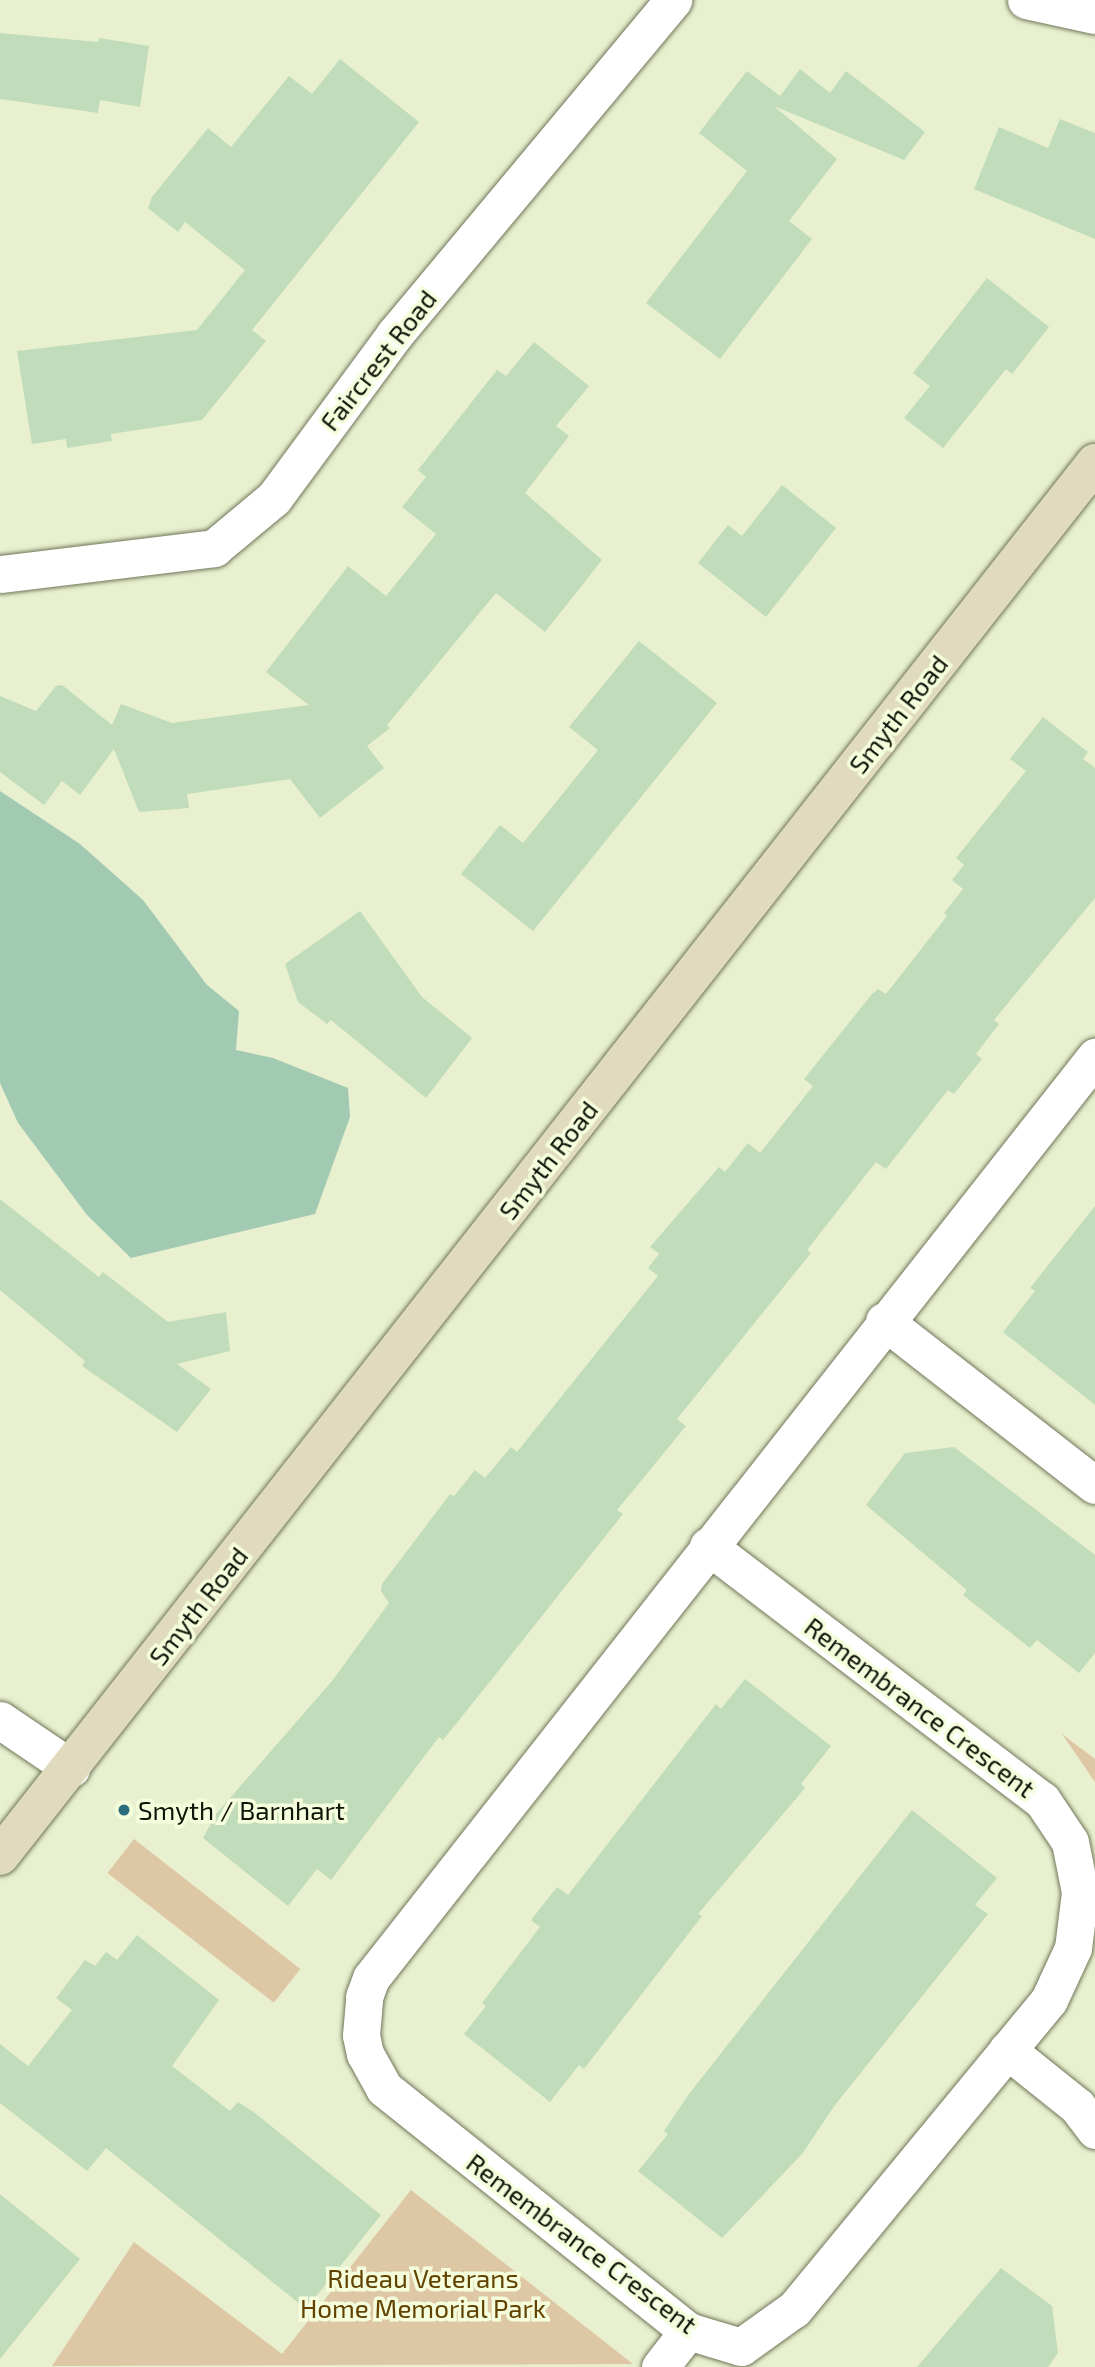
<!DOCTYPE html>
<html>
<head>
<meta charset="utf-8">
<style>
	body { margin:0 }
	#map { position:relative; width:1095px; height:2367px; overflow:hidden; background:#e8f0cf; font-family:"Exo 2",sans-serif }
	div>[style] { position:absolute }
	.green>* { inset:0; background:#dec7a4; transform-origin:0 0 }
	.water>* { inset:0; background:#a2cab3 }
	.building>* { inset:0; background:#c1dcba }
	.roads { filter:drop-shadow(0 0 2px #70775a) drop-shadow(0 0 2px #70775a) }
	.minor>* { height:37px; margin:-18.5px; padding:0 18.5px; transform-origin:18.5px; border-radius:18.5px; background:#fff }
	.secondary>* { height:38px; margin:-19px; padding:0 19px; transform-origin:19px; border-radius:19px; background:#e0dbbe }
	.dots>* { width:19px; height:19px; translate:-50% -50%; box-sizing:border-box; border:4px solid #f5fedc; border-radius:50% }
	span { translate:-50% -50%; white-space:nowrap; text-align:center; line-height:1.15; -webkit-text-stroke:7px #f5fedc; paint-order:stroke }
	.street-label { font-size:26px; color:#121409 }
	.poi-label { font-size:26px; color:#121409 }
	.left { translate:0 -50%; text-align:left }
	.park-label { font-size:26px; color:#614201 }
</style>
</head>
<body>
<div id="map">
	<div class="green">
		<div style="clip-path:polygon(1062px 1734px,1095px 1759px,1095px 1782px)"></div>
		<div style="left:134px;top:1839px;width:211px;height:43px;rotate:38deg"></div>
		<div style="clip-path:polygon(411px 2190px,633px 2364px,52px 2366px,134px 2242px,282px 2354px)"></div>
	</div>
	<div class="water">
		<div style="clip-path:polygon(0 791px,80px 844px,143px 900px,207px 985px,239px 1011px,236px 1050px,273px 1058px,348px 1088px,350px 1117px,315px 1214px,131px 1258px,87px 1215px,18px 1123px,0 1083px)"></div>
	</div>
	<div class="building">
		<div style="clip-path:polygon(0 33px,98px 42px,99px 38px,149px 46px,140px 107px,100px 100px,98px 113px,0 99px)"></div>
		<div style="clip-path:polygon(340px 59px,419px 122px,252px 330px,266px 341px,202px 420px,111px 434px,112px 441px,67px 448px,66px 439px,32px 444px,17px 351px,197px 330px,245px 270px,185px 222px,178px 232px,148px 208px,152px 197px,208px 128px,231px 147px,289px 76px,312px 94px)"></div>
		<div style="clip-path:polygon(800px 69px,830px 93px,846px 71px,925px 132px,904px 160px,774px 106px,837px 159px,789px 221px,812px 239px,720px 359px,646px 303px,747px 171px,699px 133px,747px 71px,780px 96px,778px 99px)"></div>
		<div style="clip-path:polygon(1060px 119px,1095px 133px,1095px 239px,974px 189px,999px 127px,1048px 148px)"></div>
		<div style="clip-path:polygon(987px 278px,1049px 327px,1012px 374px,1006px 369px,943px 448px,904px 418px,930px 386px,913px 373px)"></div>
		<div style="clip-path:polygon(534px 342px,589px 386px,556px 426px,569px 436px,525px 493px,602px 560px,545px 632px,496px 593px,387px 725px,390px 728px,367px 746px,384px 768px,320px 818px,290px 779px,187px 794px,189px 808px,139px 812px,114px 749px,80px 795px,62px 781px,44px 805px,0 772px,0 696px,36px 711px,56px 686px,62px 685px,112px 725px,121px 704px,172px 723px,309px 705px,266px 672px,348px 566px,386px 596px,436px 534px,402px 507px,426px 477px,418px 470px,497px 370px,506px 376px)"></div>
		<div style="clip-path:polygon(782px 485px,836px 528px,766px 617px,698px 563px,728px 525px,742px 536px)"></div>
		<div style="clip-path:polygon(639px 641px,717px 703px,533px 931px,461px 874px,500px 825px,523px 843px,598px 750px,569px 727px)"></div>
		<div style="clip-path:polygon(1043px 717px,1088px 752px,1083px 759px,1095px 768px,1095px 898px,994px 1020px,999px 1024px,976px 1054px,982px 1059px,954px 1094px,948px 1090px,886px 1169px,876px 1162px,807px 1250px,811px 1253px,677px 1419px,686px 1426px,617px 1510px,623px 1514px,492px 1679px,443px 1740px,439px 1737px,331px 1880px,317px 1869px,288px 1906px,203px 1838px,216px 1814px,332px 1681px,389px 1603px,381px 1591px,382px 1584px,450px 1494px,454px 1496px,475px 1470px,485px 1478px,511px 1447px,517px 1452px,658px 1276px,648px 1268px,659px 1254px,650px 1247px,719px 1167px,725px 1172px,748px 1143px,760px 1153px,813px 1086px,804px 1079px,872px 994px,878px 989px,886px 994px,947px 916px,944px 913px,963px 889px,952px 880px,964px 865px,956px 858px,1026px 771px,1010px 759px)"></div>
		<div style="clip-path:polygon(360px 911px,422px 997px,472px 1038px,426px 1098px,331px 1020px,327px 1024px,298px 1002px,285px 964px)"></div>
		<div style="clip-path:polygon(0 1199px,99px 1277px,103px 1272px,168px 1322px,226px 1312px,230px 1351px,177px 1364px,211px 1389px,177px 1432px,82px 1366px,85px 1361px,0 1290px)"></div>
		<div style="clip-path:polygon(1095px 1206px,1095px 1405px,1003px 1332px,1035px 1291px,1030px 1288px)"></div>
		<div style="clip-path:polygon(954px 1447px,1095px 1555px,1095px 1653px,1079px 1673px,1037px 1640px,1030px 1648px,963px 1595px,967px 1590px,866px 1505px,905px 1453px)"></div>
		<div style="clip-path:polygon(745px 1679px,831px 1746px,801px 1784px,805px 1788px,698px 1914px,702px 1916px,584px 2069px,579px 2065px,550px 2102px,464px 2034px,486px 2006px,482px 2003px,540px 1927px,531px 1920px,557px 1887px,568px 1895px,716px 1704px,721px 1709px)"></div>
		<div style="clip-path:polygon(912px 1810px,997px 1878px,975px 1905px,988px 1914px,835px 2105px,802px 2154px,722px 2238px,638px 2171px,668px 2134px,664px 2131px,689px 2094px)"></div>
		<div style="clip-path:polygon(137px 1935px,219px 2000px,172px 2066px,230px 2111px,238px 2102px,255px 2113px,381px 2215px,306px 2309px,106px 2148px,87px 2171px,0 2103px,0 2044px,28px 2066px,72px 2010px,56px 1998px,85px 1960px,95px 1966px,106px 1952px,117px 1960px)"></div>
		<div style="clip-path:polygon(0 2194px,80px 2259px,0 2359px)"></div>
		<div style="clip-path:polygon(1001px 2268px,1052px 2306px,1058px 2353px,1048px 2367px,917px 2367px)"></div>
	</div>
	<div class="roads">
		<div class="minor">
			<div style="left:1026px;top:0;width:71px;rotate:12.3deg"></div>
			<div style="left:0;top:574px;width:216px;rotate:-6.9deg"></div>
			<div style="left:214px;top:548px;width:78px;rotate:-39.8deg"></div>
			<div style="left:274px;top:498px;width:204px;rotate:-53.6deg"></div>
			<div style="left:395px;top:334px;width:435px;rotate:-50.2deg"></div>
			<div style="left:884px;top:1321px;width:267px;rotate:37.9deg"></div>
			<div style="left:708px;top:1546px;width:420px;rotate:37.3deg"></div>
			<div style="left:1042px;top:1800px;width:50px;rotate:56.3deg"></div>
			<div style="left:1070px;top:1842px;width:51px;rotate:78.7deg"></div>
			<div style="left:1080px;top:1892px;width:56px;rotate:97.1deg"></div>
			<div style="left:1073px;top:1948px;width:57px;rotate:114.8deg"></div>
			<div style="left:1049px;top:2000px;width:401px;rotate:129.5deg"></div>
			<div style="left:794px;top:2309px;width:65px;rotate:144.4deg"></div>
			<div style="left:0;top:1720px;width:86px;rotate:34.1deg"></div>
			<div style="left:1007px;top:2050px;width:90px;rotate:38.7deg"></div>
			<div style="left:1077px;top:2106px;width:30px;rotate:53deg"></div>
			<div style="left:741px;top:2347px;width:55px;rotate:-163.2deg"></div>
			<div style="left:688px;top:2331px;width:389px;rotate:-141.4deg"></div>
			<div style="left:384px;top:2088px;width:39px;rotate:-119deg"></div>
			<div style="left:365px;top:2054px;width:19px;rotate:-102deg"></div>
			<div style="left:361px;top:2035px;width:38px;rotate:-85deg"></div>
			<div style="left:364px;top:1997px;width:20px;rotate:-70deg"></div>
			<div style="left:371px;top:1978px;width:1172px;rotate:-51.83deg"></div>
			<div style="left:660px;top:2367px;width:46px;rotate:-52.1deg"></div>
		</div>
		<div class="secondary">
			<div style="left:0;top:1856px;width:1772px;rotate:-51.83deg"></div>
		</div>
	</div>
	<div class="dots">
		<div style="left:124px;top:1810px;background:#2c6d80"></div>
	</div>
	<div class="street-label">
		<span style="left:378px;top:360px;rotate:-52deg">Faircrest Road</span>
		<span style="left:898px;top:714px;rotate:-52deg">Smyth Road</span>
		<span style="left:548px;top:1160px;rotate:-52deg">Smyth Road</span>
		<span style="left:198px;top:1606px;rotate:-52deg">Smyth Road</span>
		<span style="left:920px;top:1707px;rotate:37deg">Remembrance Crescent</span>
		<span style="left:582px;top:2243px;rotate:37deg">Remembrance Crescent</span>
	</div>
	<div class="poi-label">
		<span class="left" style="left:138px;top:1810px">Smyth / Barnhart</span>
	</div>
	<div class="park-label">
		<span style="left:423px;top:2293px">Rideau Veterans<br>Home Memorial Park</span>
	</div>
</div>
</body>
</html>
